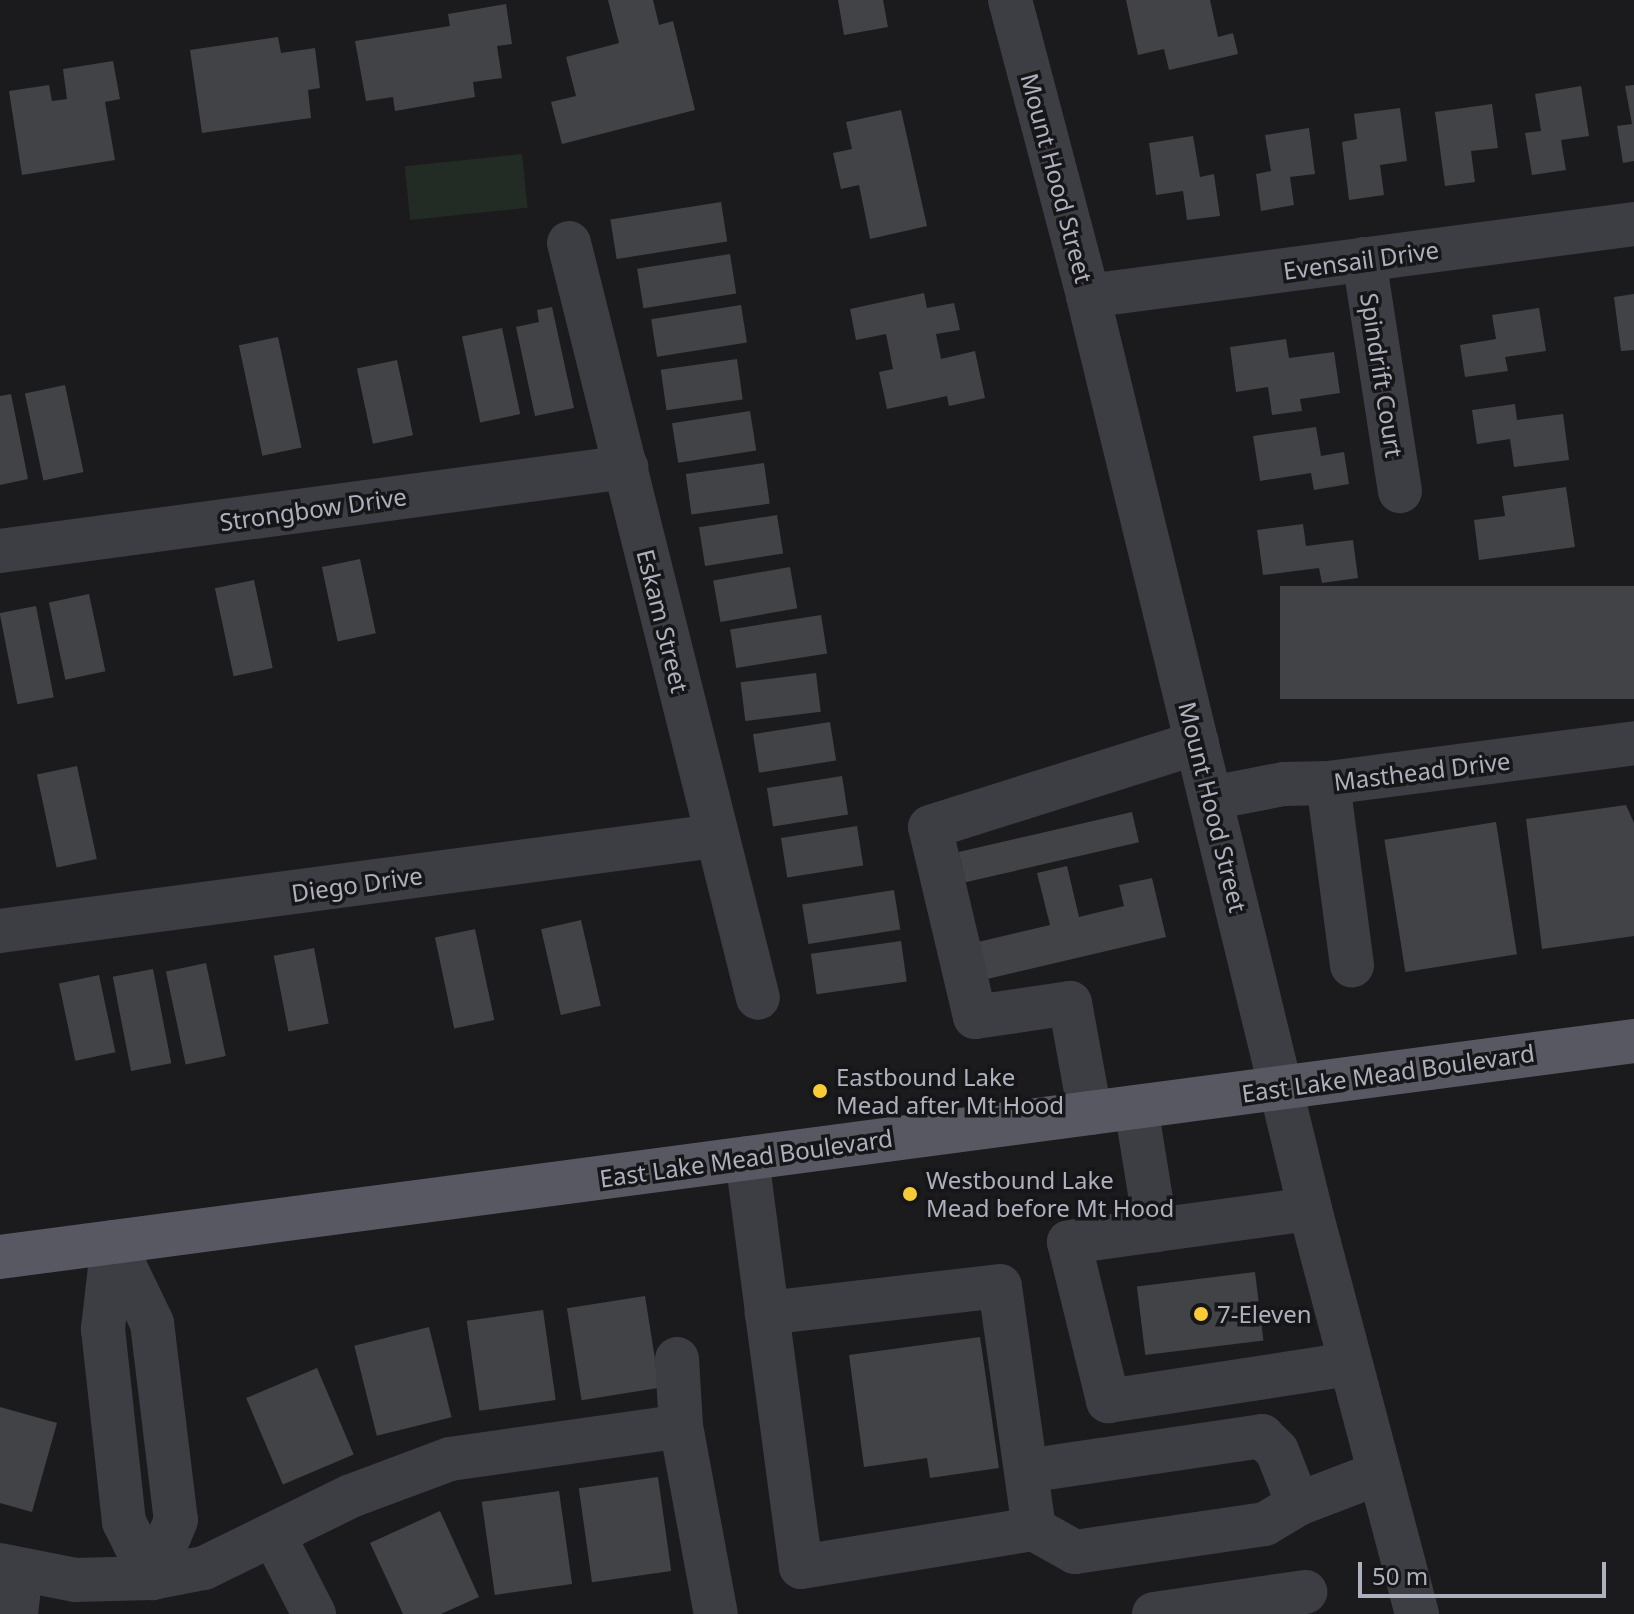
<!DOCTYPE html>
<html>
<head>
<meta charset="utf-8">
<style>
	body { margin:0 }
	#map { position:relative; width:1634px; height:1614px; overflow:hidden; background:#1b1b1d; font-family:"Noto Sans",sans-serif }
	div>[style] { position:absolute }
	.green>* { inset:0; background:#222c24; transform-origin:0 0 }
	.building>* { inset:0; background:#424347; transform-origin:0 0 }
	.minor>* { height:44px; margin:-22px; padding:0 22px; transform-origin:22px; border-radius:22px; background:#3d3e44 }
	.major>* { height:44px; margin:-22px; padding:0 22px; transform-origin:22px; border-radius:22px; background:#575862 }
	.dots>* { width:22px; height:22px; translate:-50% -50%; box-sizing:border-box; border:4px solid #161618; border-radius:50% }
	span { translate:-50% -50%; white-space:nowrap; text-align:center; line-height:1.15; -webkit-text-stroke:7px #161618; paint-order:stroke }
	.street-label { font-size:24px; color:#adb0bd }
	.poi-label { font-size:24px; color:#adb0bd }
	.left { translate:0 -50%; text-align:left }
	.scale { position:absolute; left:1358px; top:1562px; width:248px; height:36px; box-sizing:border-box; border:4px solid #adb0bd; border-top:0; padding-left:10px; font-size:24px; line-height:28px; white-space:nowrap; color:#adb0bd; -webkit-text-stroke:6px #161618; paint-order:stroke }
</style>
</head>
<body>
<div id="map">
	<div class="green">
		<div style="left:522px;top:154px;width:54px;height:118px;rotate:84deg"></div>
	</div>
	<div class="building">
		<div style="clip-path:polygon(608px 0,653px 0,659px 25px,673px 21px,695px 110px,562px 144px,551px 102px,576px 96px,566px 57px,619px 43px)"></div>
		<div style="clip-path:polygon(838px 0,883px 0,888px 27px,844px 35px)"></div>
		<div style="clip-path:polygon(1126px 0,1210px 0,1218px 37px,1233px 33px,1238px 54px,1169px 70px,1164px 49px,1138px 55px)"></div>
		<div style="clip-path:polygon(506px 4px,512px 44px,497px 46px,502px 78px,473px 82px,475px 97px,395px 111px,393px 97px,366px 101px,355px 41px,450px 26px,448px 14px)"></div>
		<div style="clip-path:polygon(278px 37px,281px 53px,315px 48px,320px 88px,308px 90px,311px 118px,202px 133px,190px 50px)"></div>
		<div style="clip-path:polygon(113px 61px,120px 99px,105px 102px,115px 160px,22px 175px,9px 91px,49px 85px,52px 101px,67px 99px,63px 69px)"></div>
		<div style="clip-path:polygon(1634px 85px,1634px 161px,1623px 163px,1617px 126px,1632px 124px,1625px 86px)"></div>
		<div style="clip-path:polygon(1581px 86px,1589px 136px,1561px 140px,1566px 170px,1532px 175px,1525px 133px,1541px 131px,1535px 94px)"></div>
		<div style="clip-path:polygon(1492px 104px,1498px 148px,1471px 151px,1475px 182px,1445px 186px,1435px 112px)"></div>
		<div style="clip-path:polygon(1400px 108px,1407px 161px,1380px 165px,1384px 195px,1349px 200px,1342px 142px,1357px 139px,1354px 114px)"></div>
		<div style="clip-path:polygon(901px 110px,927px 226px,870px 239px,859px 185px,841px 189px,833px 153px,852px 149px,846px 122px)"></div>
		<div style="clip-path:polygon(1309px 128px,1315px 174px,1290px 177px,1294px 205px,1261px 211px,1256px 174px,1271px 171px,1265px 135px)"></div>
		<div style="clip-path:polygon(1193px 136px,1200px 177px,1214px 174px,1220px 216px,1187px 220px,1183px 191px,1156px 195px,1149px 143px)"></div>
		<div style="left:721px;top:202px;width:40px;height:112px;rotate:81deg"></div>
		<div style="left:730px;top:254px;width:40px;height:94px;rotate:81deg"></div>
		<div style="clip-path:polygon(924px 293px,927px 308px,954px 303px,960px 330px,936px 334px,941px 359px,975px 351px,985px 398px,949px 406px,947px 396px,887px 409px,879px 372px,893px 369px,886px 334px,856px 340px,850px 309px)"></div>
		<div style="clip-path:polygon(1634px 294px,1634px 350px,1621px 351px,1614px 297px)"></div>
		<div style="left:741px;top:305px;width:38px;height:91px;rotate:81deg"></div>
		<div style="clip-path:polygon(552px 307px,574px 408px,535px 416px,516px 327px,539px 322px,537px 310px)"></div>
		<div style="clip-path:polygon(1539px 308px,1546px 351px,1505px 357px,1508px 371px,1465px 377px,1460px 345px,1496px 339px,1492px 315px)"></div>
		<div style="left:502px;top:328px;width:88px;height:41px;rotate:78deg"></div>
		<div style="left:278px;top:337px;width:113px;height:40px;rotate:78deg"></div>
		<div style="clip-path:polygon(1286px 339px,1289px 358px,1334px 352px,1340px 393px,1300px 399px,1302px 411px,1272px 415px,1268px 387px,1236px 392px,1230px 347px)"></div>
		<div style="left:737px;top:359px;width:41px;height:77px;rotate:82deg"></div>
		<div style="left:397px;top:360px;width:77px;height:41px;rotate:78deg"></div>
		<div style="left:65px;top:385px;width:89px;height:41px;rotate:78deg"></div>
		<div style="clip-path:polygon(11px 394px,28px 479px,0 485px,0 396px)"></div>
		<div style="clip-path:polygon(1515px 404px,1517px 420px,1563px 414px,1569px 460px,1514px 467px,1510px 439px,1477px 444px,1472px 410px)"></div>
		<div style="left:750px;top:411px;width:40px;height:79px;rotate:81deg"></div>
		<div style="clip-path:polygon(1316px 427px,1321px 456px,1344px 452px,1349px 484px,1314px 490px,1311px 473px,1260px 481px,1253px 436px)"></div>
		<div style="left:764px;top:463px;width:41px;height:79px;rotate:82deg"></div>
		<div style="clip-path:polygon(1566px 487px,1575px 547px,1479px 560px,1474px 520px,1505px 516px,1502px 496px)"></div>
		<div style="left:777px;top:515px;width:39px;height:79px;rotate:81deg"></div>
		<div style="clip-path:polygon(1303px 524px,1306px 546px,1353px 540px,1358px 578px,1322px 583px,1319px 568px,1263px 575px,1257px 530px)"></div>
		<div style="left:360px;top:559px;width:76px;height:39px;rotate:78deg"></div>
		<div style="left:790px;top:567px;width:42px;height:78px;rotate:80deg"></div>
		<div style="left:254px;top:580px;width:90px;height:40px;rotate:78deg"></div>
		<div style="left:1634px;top:586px;width:113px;height:354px;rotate:90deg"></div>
		<div style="left:89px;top:594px;width:79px;height:41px;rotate:78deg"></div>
		<div style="left:36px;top:606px;width:93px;height:37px;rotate:79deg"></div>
		<div style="left:821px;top:615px;width:39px;height:92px;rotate:81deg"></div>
		<div style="left:816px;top:673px;width:39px;height:76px;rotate:83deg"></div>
		<div style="left:830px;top:722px;width:39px;height:78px;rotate:81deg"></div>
		<div style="left:77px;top:766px;width:95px;height:41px;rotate:78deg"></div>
		<div style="left:842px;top:776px;width:39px;height:76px;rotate:81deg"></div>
		<div style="clip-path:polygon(1626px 805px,1634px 823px,1634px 936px,1542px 949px,1526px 819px)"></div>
		<div style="left:1132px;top:812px;width:31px;height:178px;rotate:77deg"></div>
		<div style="left:1496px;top:822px;width:134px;height:113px;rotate:81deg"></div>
		<div style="left:857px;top:826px;width:40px;height:77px;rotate:81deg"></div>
		<div style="clip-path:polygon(1067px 866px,1079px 917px,1124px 906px,1119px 885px,1152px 878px,1166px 937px,983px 980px,974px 943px,1050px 925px,1037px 873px)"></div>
		<div style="left:894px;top:890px;width:40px;height:93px;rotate:81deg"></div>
		<div style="left:581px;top:920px;width:88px;height:41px;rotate:77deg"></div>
		<div style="left:475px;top:929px;width:93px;height:41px;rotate:78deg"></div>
		<div style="left:901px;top:941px;width:41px;height:91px;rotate:82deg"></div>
		<div style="left:314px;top:948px;width:77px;height:41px;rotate:79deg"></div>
		<div style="left:206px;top:963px;width:95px;height:41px;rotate:78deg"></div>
		<div style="left:153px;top:969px;width:96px;height:41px;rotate:79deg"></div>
		<div style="left:99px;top:975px;width:79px;height:41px;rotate:78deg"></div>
		<div style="left:1255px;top:1272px;width:69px;height:119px;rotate:83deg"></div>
		<div style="left:645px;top:1296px;width:93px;height:79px;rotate:81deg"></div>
		<div style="left:543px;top:1310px;width:91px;height:77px;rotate:82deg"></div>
		<div style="left:429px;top:1327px;width:93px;height:77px;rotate:76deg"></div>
		<div style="clip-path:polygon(980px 1337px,999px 1468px,930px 1478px,927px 1458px,864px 1467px,849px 1355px)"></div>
		<div style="left:317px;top:1368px;width:94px;height:77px;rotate:67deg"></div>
		<div style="clip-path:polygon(0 1407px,57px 1423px,32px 1512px,0 1503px)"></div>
		<div style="left:658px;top:1477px;width:95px;height:80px;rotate:82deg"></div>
		<div style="left:559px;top:1491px;width:94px;height:78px;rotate:82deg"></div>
		<div style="clip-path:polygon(440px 1511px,479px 1597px,441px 1614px,403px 1614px,370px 1543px)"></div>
	</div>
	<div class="minor">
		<div style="left:1010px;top:0;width:306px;rotate:75.2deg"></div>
		<div style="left:1088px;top:296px;width:940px;rotate:76.33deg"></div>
		<div style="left:1310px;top:1209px;width:419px;rotate:75.2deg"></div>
		<div style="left:569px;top:243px;width:778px;rotate:75.95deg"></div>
		<div style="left:1364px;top:259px;width:235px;rotate:81.2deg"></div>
		<div style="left:1088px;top:296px;width:551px;rotate:-7.51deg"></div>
		<div style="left:0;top:551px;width:632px;rotate:-7.64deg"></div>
		<div style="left:1328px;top:783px;width:184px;rotate:82.5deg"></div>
		<div style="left:1211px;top:798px;width:74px;rotate:-10.9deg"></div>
		<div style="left:1284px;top:784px;width:44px;rotate:-1.3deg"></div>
		<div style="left:1328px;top:783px;width:309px;rotate:-7.4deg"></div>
		<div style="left:0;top:931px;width:721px;rotate:-7.57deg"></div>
		<div style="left:1136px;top:1107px;width:125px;rotate:80.8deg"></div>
		<div style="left:1156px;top:1230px;width:155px;rotate:-7.8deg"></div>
		<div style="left:1090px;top:1113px;width:112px;rotate:-100.3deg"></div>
		<div style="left:1070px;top:1003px;width:96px;rotate:171.6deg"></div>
		<div style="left:975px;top:1017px;width:195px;rotate:-103.3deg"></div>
		<div style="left:930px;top:827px;width:280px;rotate:-17.5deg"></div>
		<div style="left:747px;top:1158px;width:156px;rotate:82.6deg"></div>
		<div style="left:767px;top:1313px;width:256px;rotate:82.4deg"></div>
		<div style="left:801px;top:1567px;width:236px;rotate:-9.3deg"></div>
		<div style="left:1034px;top:1529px;width:245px;rotate:-98deg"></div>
		<div style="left:1000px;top:1286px;width:235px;rotate:173.4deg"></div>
		<div style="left:1156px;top:1230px;width:88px;rotate:172.1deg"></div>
		<div style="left:1069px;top:1242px;width:164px;rotate:76.2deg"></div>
		<div style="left:1108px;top:1401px;width:244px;rotate:-8.7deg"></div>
		<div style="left:113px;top:1242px;width:90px;rotate:64.3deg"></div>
		<div style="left:152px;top:1323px;width:198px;rotate:83.1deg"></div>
		<div style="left:176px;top:1520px;width:63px;rotate:112.5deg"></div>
		<div style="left:113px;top:1242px;width:88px;rotate:96.6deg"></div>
		<div style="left:103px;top:1329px;width:194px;rotate:83.8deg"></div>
		<div style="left:124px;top:1522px;width:63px;rotate:63.4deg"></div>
		<div style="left:677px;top:1359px;width:67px;rotate:86.6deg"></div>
		<div style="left:681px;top:1426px;width:191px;rotate:79.5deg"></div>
		<div style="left:1026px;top:1471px;width:239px;rotate:-8.4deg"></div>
		<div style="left:1262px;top:1436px;width:21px;rotate:45deg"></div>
		<div style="left:1277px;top:1451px;width:57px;rotate:68.4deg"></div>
		<div style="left:1034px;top:1529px;width:47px;rotate:29.3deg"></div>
		<div style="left:1075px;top:1552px;width:192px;rotate:-8.4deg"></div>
		<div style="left:1265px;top:1524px;width:39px;rotate:-31deg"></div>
		<div style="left:1298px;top:1504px;width:87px;rotate:-20.9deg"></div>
		<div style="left:274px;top:1536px;width:88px;rotate:62.9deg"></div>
		<div style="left:0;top:1565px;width:76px;rotate:11.3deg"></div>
		<div style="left:75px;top:1580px;width:77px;rotate:-1.5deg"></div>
		<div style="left:152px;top:1578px;width:53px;rotate:-10.9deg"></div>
		<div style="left:204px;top:1568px;width:164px;rotate:-26.1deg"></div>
		<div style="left:351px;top:1496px;width:106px;rotate:-20.5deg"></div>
		<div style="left:450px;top:1459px;width:233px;rotate:-8.1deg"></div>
		<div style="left:16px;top:1614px;width:44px;rotate:-83.5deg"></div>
		<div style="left:1154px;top:1614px;width:153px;rotate:-8.3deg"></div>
	</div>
	<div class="major">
		<div style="left:0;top:1257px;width:1648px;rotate:-7.53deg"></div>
	</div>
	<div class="dots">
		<div style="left:820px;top:1091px;background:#f9cc37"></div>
		<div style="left:910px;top:1194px;background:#f9cc37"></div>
		<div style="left:1201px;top:1314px;background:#f9cc37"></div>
	</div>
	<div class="street-label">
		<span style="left:1057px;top:178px;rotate:75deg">Mount Hood Street</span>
		<span style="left:1361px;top:260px;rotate:-8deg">Evensail Drive</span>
		<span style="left:1382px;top:375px;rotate:81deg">Spindrift Court</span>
		<span style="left:313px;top:509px;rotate:-8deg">Strongbow Drive</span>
		<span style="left:663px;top:621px;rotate:76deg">Eskam Street</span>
		<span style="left:1422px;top:771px;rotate:-7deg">Masthead Drive</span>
		<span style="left:1213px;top:807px;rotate:76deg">Mount Hood Street</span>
		<span style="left:357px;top:884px;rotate:-8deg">Diego Drive</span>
		<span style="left:1388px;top:1073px;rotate:-8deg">East Lake Mead Boulevard</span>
		<span style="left:746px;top:1158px;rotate:-8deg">East Lake Mead Boulevard</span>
	</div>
	<div class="poi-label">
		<span class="left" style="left:836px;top:1091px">Eastbound Lake<br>Mead after Mt Hood</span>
		<span class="left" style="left:926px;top:1194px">Westbound Lake<br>Mead before Mt Hood</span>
		<span class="left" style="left:1217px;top:1314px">7-Eleven</span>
	</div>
	<div class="scale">50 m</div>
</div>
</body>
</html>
